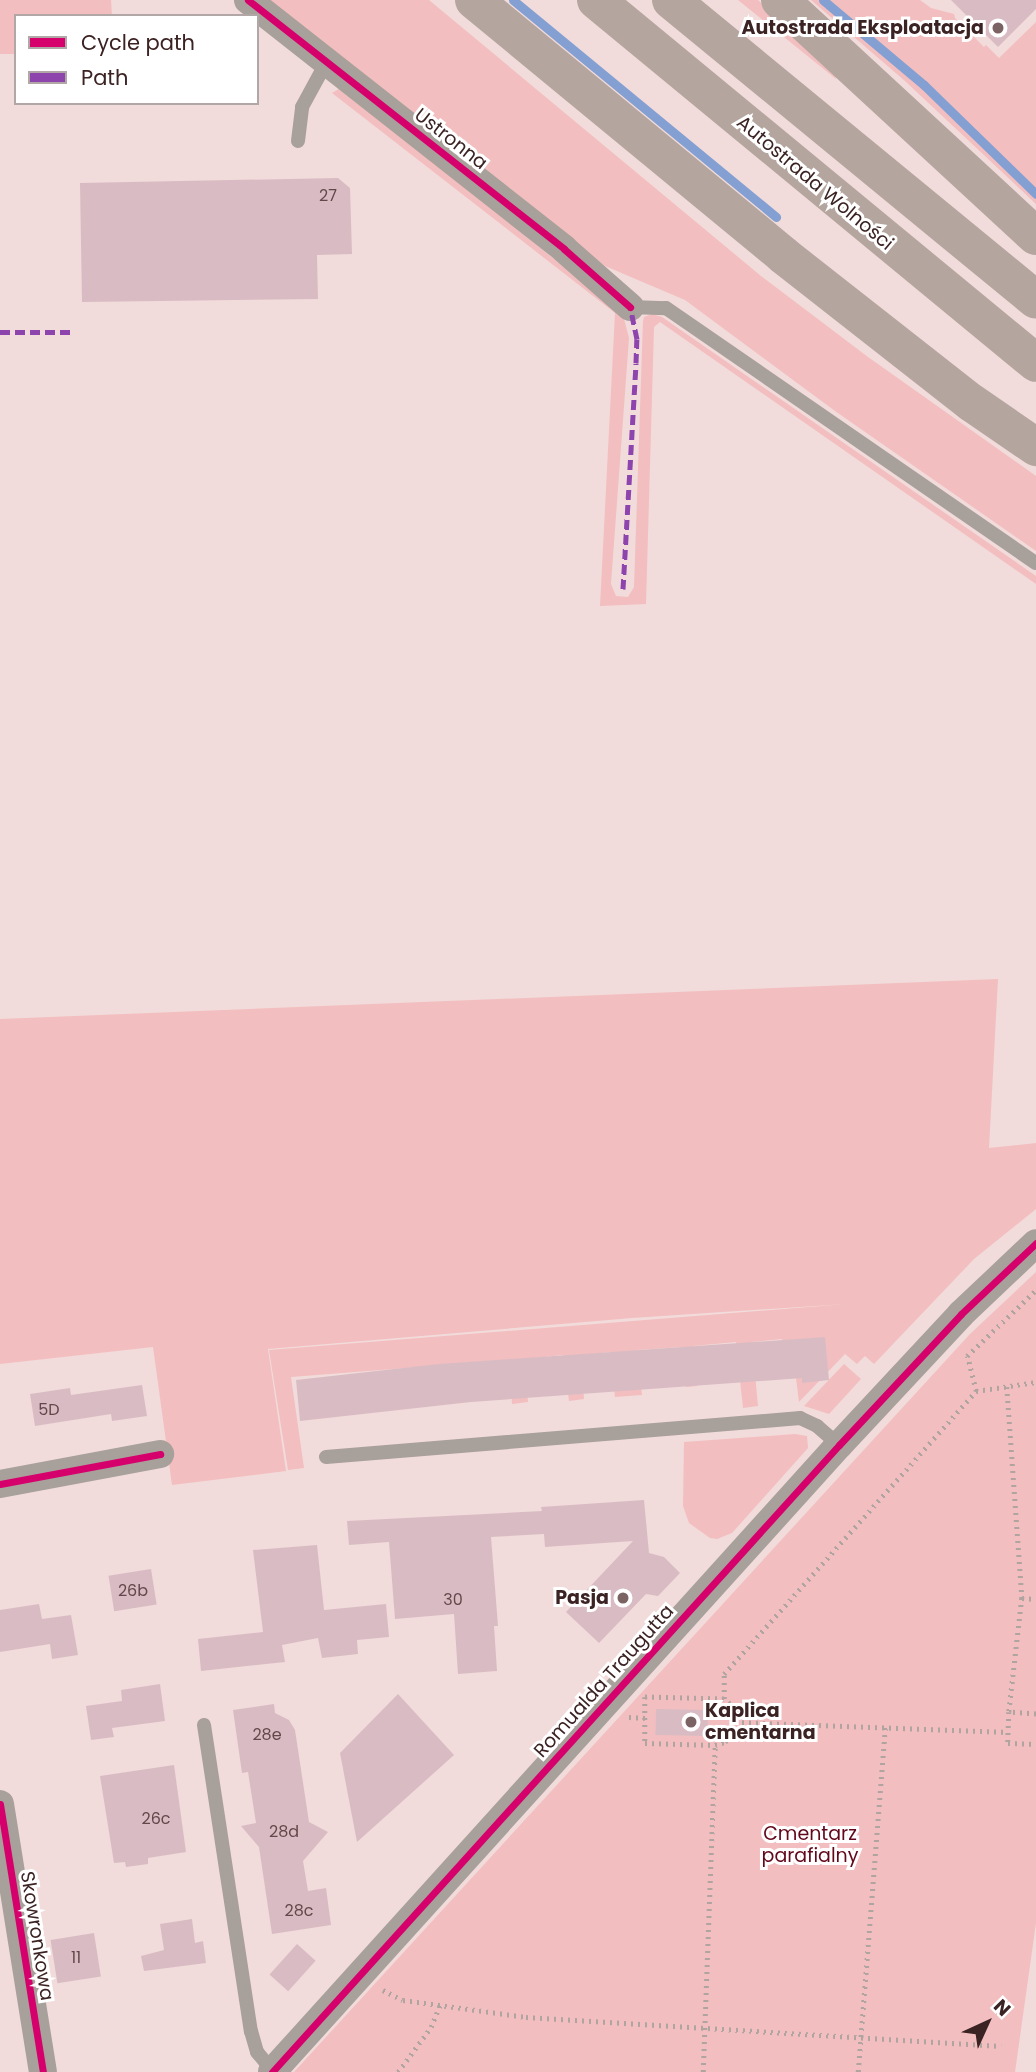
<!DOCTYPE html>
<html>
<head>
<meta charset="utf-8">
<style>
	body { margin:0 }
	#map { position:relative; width:1036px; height:2072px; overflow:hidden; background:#f2dbdb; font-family:Poppins,sans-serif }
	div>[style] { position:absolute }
	.green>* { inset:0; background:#f3bebf }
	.stream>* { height:9px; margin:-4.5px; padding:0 4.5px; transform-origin:4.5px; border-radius:4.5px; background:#84a0d2 }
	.building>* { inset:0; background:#d9bcc3; transform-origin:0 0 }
	.path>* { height:4.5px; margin-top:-2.25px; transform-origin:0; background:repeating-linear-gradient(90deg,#b0a4a0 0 2px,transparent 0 7px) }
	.service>* { height:14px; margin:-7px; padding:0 7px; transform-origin:7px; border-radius:7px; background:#a8a09a }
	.minor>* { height:28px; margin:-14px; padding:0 14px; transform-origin:14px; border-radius:14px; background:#a8a09a }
	.motorway>* { height:38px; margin:-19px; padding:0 19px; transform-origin:19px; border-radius:19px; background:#b4a59f }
	.quiet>* { height:5px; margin-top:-2.5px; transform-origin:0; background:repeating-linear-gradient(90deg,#8e44ad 0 10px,transparent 0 15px) }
	.cycleway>* { height:7px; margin:-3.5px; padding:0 3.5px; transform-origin:3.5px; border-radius:3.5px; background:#d6006c }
	.dots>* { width:19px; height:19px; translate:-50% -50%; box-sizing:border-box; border:4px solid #fff; border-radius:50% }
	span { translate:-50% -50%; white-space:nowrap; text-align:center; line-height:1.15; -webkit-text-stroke:6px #fff; paint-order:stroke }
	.number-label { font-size:16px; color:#62484b }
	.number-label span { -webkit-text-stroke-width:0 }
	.poi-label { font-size:19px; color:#3b2223; font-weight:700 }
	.right { translate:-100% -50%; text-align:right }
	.left { translate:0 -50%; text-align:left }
	.street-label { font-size:19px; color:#3b2223 }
	.park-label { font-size:19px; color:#63081b }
	.legend { position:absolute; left:14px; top:14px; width:245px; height:91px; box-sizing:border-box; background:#fff; border:2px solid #b1a7a7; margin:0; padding:9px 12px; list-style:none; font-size:21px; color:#3b2223 }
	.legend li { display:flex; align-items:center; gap:14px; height:35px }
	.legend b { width:35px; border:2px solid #b1a7a7 }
	.north { position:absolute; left:952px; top:1988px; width:70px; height:70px; -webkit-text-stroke:5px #fff; paint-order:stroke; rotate:45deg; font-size:19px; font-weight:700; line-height:28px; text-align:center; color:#3b2223 }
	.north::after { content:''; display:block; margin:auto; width:24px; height:32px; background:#3b2223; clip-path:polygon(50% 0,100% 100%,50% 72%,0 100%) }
</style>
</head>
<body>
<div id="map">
	<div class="green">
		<div style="clip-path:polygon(0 0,111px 0,112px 16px,16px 16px,16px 54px,0 54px)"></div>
		<div style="clip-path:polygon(265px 0,429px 0,761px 276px,868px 357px,1036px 476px,1036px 551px,835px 411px,685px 300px,605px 266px)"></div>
		<div style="clip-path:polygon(738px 0,758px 0,834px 72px,836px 79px)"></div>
		<div style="clip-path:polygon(811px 0,920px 0,931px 8px,954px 14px,955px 18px,984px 47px,986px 45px,999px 58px,1036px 22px,1036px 204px,905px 81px)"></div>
		<div style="clip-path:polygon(342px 87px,623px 315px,629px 338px,611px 584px,616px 596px,628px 597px,634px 587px,643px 321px,644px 317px,652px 314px,662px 317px,1036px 576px,1036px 584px,660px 322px,654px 327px,646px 604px,600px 606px,615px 313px,332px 93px)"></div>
		<div style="clip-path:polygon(998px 979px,989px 1148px,1036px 1143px,1036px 1209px,974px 1259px,874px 1364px,865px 1356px,857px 1364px,845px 1354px,799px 1402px,796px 1378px,786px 1379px,782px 1339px,752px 1342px,758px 1406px,743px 1408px,736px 1342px,693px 1346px,697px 1386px,686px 1387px,682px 1347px,637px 1350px,642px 1395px,615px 1397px,610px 1352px,581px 1355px,584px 1399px,569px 1401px,563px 1355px,524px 1359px,528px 1402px,512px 1404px,509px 1360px,291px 1377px,304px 1468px,288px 1470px,269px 1350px,846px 1304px,632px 1318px,268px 1349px,286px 1471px,172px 1485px,153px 1347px,0 1364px,0 1019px)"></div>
		<div style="clip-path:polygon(1036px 1272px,1036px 1923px,1015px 2072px,294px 2072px,970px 1334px)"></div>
		<div style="clip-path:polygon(844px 1364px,861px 1379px,829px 1414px,804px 1406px)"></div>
		<div style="clip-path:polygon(795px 1434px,807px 1436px,808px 1448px,732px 1533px,717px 1539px,710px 1538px,689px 1523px,683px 1506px,684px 1442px)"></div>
	</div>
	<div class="stream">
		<div style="left:513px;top:0;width:341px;rotate:39.5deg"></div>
		<div style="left:823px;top:0;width:132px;rotate:40.1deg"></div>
		<div style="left:924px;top:85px;width:156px;rotate:44.2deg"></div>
	</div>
	<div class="building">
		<div style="clip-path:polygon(951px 0,1036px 0,1036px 9px,998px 47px)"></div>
		<div style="clip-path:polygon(338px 178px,350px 188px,352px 254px,317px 255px,318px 299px,82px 302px,80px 183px)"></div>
		<div style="clip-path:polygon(825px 1337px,829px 1380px,802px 1383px,802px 1378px,471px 1402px,300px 1421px,296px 1380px,439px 1364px)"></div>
		<div style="clip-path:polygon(142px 1385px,147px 1416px,112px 1421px,111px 1414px,35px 1426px,30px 1394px,70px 1388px,71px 1395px)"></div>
		<div style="clip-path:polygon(644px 1500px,649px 1553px,664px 1557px,680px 1573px,658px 1596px,646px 1594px,599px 1643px,566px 1612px,633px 1541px,545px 1547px,544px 1534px,491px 1537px,498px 1626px,494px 1626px,497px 1671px,458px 1674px,454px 1614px,395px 1619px,389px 1542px,349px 1545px,347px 1521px,542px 1511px,541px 1507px)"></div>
		<div style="clip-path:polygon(317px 1545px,324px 1610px,386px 1604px,389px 1637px,357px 1640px,358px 1654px,322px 1658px,318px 1638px,282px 1645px,285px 1662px,201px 1671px,198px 1639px,263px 1632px,253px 1550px)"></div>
		<div style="left:151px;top:1569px;width:36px;height:43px;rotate:81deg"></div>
		<div style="clip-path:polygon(39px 1604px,42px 1619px,71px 1615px,78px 1655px,52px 1659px,50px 1644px,0 1652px,0 1610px)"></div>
		<div style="clip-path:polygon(160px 1684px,165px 1721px,112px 1728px,114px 1737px,91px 1740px,86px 1706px,122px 1701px,121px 1690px)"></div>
		<div style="clip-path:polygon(398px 1694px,454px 1755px,357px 1842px,340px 1753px)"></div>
		<div style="clip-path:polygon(274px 1704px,275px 1713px,289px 1720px,295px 1730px,309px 1822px,328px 1832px,303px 1861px,308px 1891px,326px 1888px,331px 1925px,272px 1934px,259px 1847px,241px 1826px,256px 1823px,248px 1772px,242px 1773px,233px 1710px)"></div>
		<div style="left:656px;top:1709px;width:52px;height:26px;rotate:1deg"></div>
		<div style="clip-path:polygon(174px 1765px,186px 1852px,148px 1858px,148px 1864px,126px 1867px,125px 1862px,114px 1863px,100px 1776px)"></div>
		<div style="clip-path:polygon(192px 1919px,195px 1943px,203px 1941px,206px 1963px,144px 1971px,141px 1956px,164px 1950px,160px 1924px)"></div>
		<div style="left:94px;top:1933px;width:44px;height:44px;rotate:81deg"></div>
		<div style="left:297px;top:1944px;width:25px;height:41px;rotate:42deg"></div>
	</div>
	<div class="path">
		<div style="left:1007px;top:1387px;width:212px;rotate:85.9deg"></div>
		<div style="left:1022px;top:1598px;width:115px;rotate:96.5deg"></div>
		<div style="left:976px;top:1391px;width:36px;rotate:-104deg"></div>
		<div style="left:967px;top:1356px;width:95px;rotate:-43.7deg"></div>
		<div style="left:1022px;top:1598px;width:14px;rotate:4deg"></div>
		<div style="left:724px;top:1699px;width:79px;rotate:-178.5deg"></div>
		<div style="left:645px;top:1697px;width:46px;rotate:90deg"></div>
		<div style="left:645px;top:1743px;width:70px;rotate:1.6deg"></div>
		<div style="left:715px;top:1745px;width:10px;rotate:-17deg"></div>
		<div style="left:725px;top:1742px;width:13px;rotate:-48deg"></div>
		<div style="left:734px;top:1732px;width:24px;rotate:-88deg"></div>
		<div style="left:735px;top:1708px;width:14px;rotate:-141deg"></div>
		<div style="left:724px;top:1699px;width:25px;rotate:-90deg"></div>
		<div style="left:724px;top:1674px;width:379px;rotate:-48.3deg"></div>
		<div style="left:976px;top:1391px;width:61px;rotate:-8.5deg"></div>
		<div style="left:1036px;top:1714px;width:27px;rotate:-176deg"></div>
		<div style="left:1009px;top:1712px;width:31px;rotate:92deg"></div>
		<div style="left:1008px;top:1743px;width:28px;rotate:2deg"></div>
		<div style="left:629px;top:1717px;width:16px;rotate:4deg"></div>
		<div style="left:735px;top:1722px;width:273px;rotate:2.1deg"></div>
		<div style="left:383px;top:1990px;width:22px;rotate:27deg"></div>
		<div style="left:403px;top:2000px;width:124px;rotate:7.9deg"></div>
		<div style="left:526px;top:2017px;width:476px;rotate:3.5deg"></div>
		<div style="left:398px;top:2072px;width:56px;rotate:-53.7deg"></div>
		<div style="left:431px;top:2027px;width:24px;rotate:-68deg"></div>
		<div style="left:703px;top:2072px;width:327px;rotate:-87.9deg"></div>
		<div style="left:858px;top:2072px;width:346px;rotate:-85.5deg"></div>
	</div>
	<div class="service">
		<div style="left:298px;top:141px;width:34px;rotate:-83deg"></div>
		<div style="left:302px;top:107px;width:52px;rotate:-61.5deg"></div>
		<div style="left:630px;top:307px;width:36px;rotate:2deg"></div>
		<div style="left:666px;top:308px;width:449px;rotate:34.6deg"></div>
		<div style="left:326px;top:1457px;width:476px;rotate:-4.7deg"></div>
		<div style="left:800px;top:1418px;width:19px;rotate:25deg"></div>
		<div style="left:817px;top:1426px;width:29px;rotate:41deg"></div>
		<div style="left:204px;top:1725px;width:310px;rotate:81.3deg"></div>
		<div style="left:251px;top:2031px;width:22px;rotate:74deg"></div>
		<div style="left:257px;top:2052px;width:25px;rotate:50deg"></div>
	</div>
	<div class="minor">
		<div style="left:248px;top:0;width:402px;rotate:38.2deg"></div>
		<div style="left:564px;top:249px;width:88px;rotate:41.3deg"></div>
		<div style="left:0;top:1484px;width:163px;rotate:-10.6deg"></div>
		<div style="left:0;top:1804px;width:271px;rotate:80.9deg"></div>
		<div style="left:272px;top:2072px;width:845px;rotate:-47.88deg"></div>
		<div style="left:839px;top:1445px;width:179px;rotate:-47deg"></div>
		<div style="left:961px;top:1314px;width:103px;rotate:-43.4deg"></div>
	</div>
	<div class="motorway">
		<div style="left:474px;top:0;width:401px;rotate:39.5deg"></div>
		<div style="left:783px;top:255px;width:240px;rotate:38.1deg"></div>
		<div style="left:972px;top:403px;width:78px;rotate:34.5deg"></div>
		<div style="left:596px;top:0;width:570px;rotate:39.52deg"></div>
		<div style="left:671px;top:0;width:472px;rotate:39.4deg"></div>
		<div style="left:780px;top:0;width:348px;rotate:42.7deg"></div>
	</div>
	<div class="quiet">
		<div style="left:0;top:332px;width:72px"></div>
		<div style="left:623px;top:589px;width:226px;rotate:-86.7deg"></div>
		<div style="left:636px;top:363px;width:24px;rotate:-88deg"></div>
		<div style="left:637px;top:339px;width:33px;rotate:-102deg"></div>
	</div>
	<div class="cycleway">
		<div style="left:248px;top:0;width:402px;rotate:38.2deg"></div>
		<div style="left:564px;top:249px;width:88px;rotate:41.3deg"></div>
		<div style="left:0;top:1484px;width:163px;rotate:-10.6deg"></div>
		<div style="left:0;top:1804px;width:271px;rotate:80.9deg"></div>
		<div style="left:272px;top:2072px;width:845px;rotate:-47.88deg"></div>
		<div style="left:839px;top:1445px;width:179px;rotate:-47deg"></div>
		<div style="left:961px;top:1314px;width:103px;rotate:-43.4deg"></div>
	</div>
	<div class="dots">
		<div style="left:998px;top:28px;background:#7b6363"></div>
		<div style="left:623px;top:1598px;background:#7b6363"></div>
		<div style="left:691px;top:1722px;background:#7b6363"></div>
	</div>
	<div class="number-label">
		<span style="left:328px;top:196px">27</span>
		<span style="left:49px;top:1410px">5D</span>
		<span style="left:133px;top:1591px">26b</span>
		<span style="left:453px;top:1600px">30</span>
		<span style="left:267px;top:1735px">28e</span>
		<span style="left:156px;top:1819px">26c</span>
		<span style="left:284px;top:1832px">28d</span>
		<span style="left:299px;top:1911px">28c</span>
		<span style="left:76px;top:1958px">11</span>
	</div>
	<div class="poi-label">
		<span class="right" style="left:984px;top:28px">Autostrada Eksploatacja</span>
		<span class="right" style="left:609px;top:1598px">Pasja</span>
		<span class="left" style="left:705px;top:1722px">Kaplica<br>cmentarna</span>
	</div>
	<div class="street-label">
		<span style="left:451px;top:139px;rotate:38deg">Ustronna</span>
		<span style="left:815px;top:183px;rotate:40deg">Autostrada Wolności</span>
		<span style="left:604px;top:1681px;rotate:-48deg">Romualda Traugutta</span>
		<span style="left:37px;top:1936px;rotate:81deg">Skowronkowa</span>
	</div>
	<div class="park-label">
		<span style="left:810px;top:1845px">Cmentarz<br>parafialny</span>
	</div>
	<ul class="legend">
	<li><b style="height:9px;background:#d6006c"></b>Cycle path</li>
	<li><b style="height:9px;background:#8e44ad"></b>Path</li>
	</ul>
	<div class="north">N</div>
</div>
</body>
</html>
